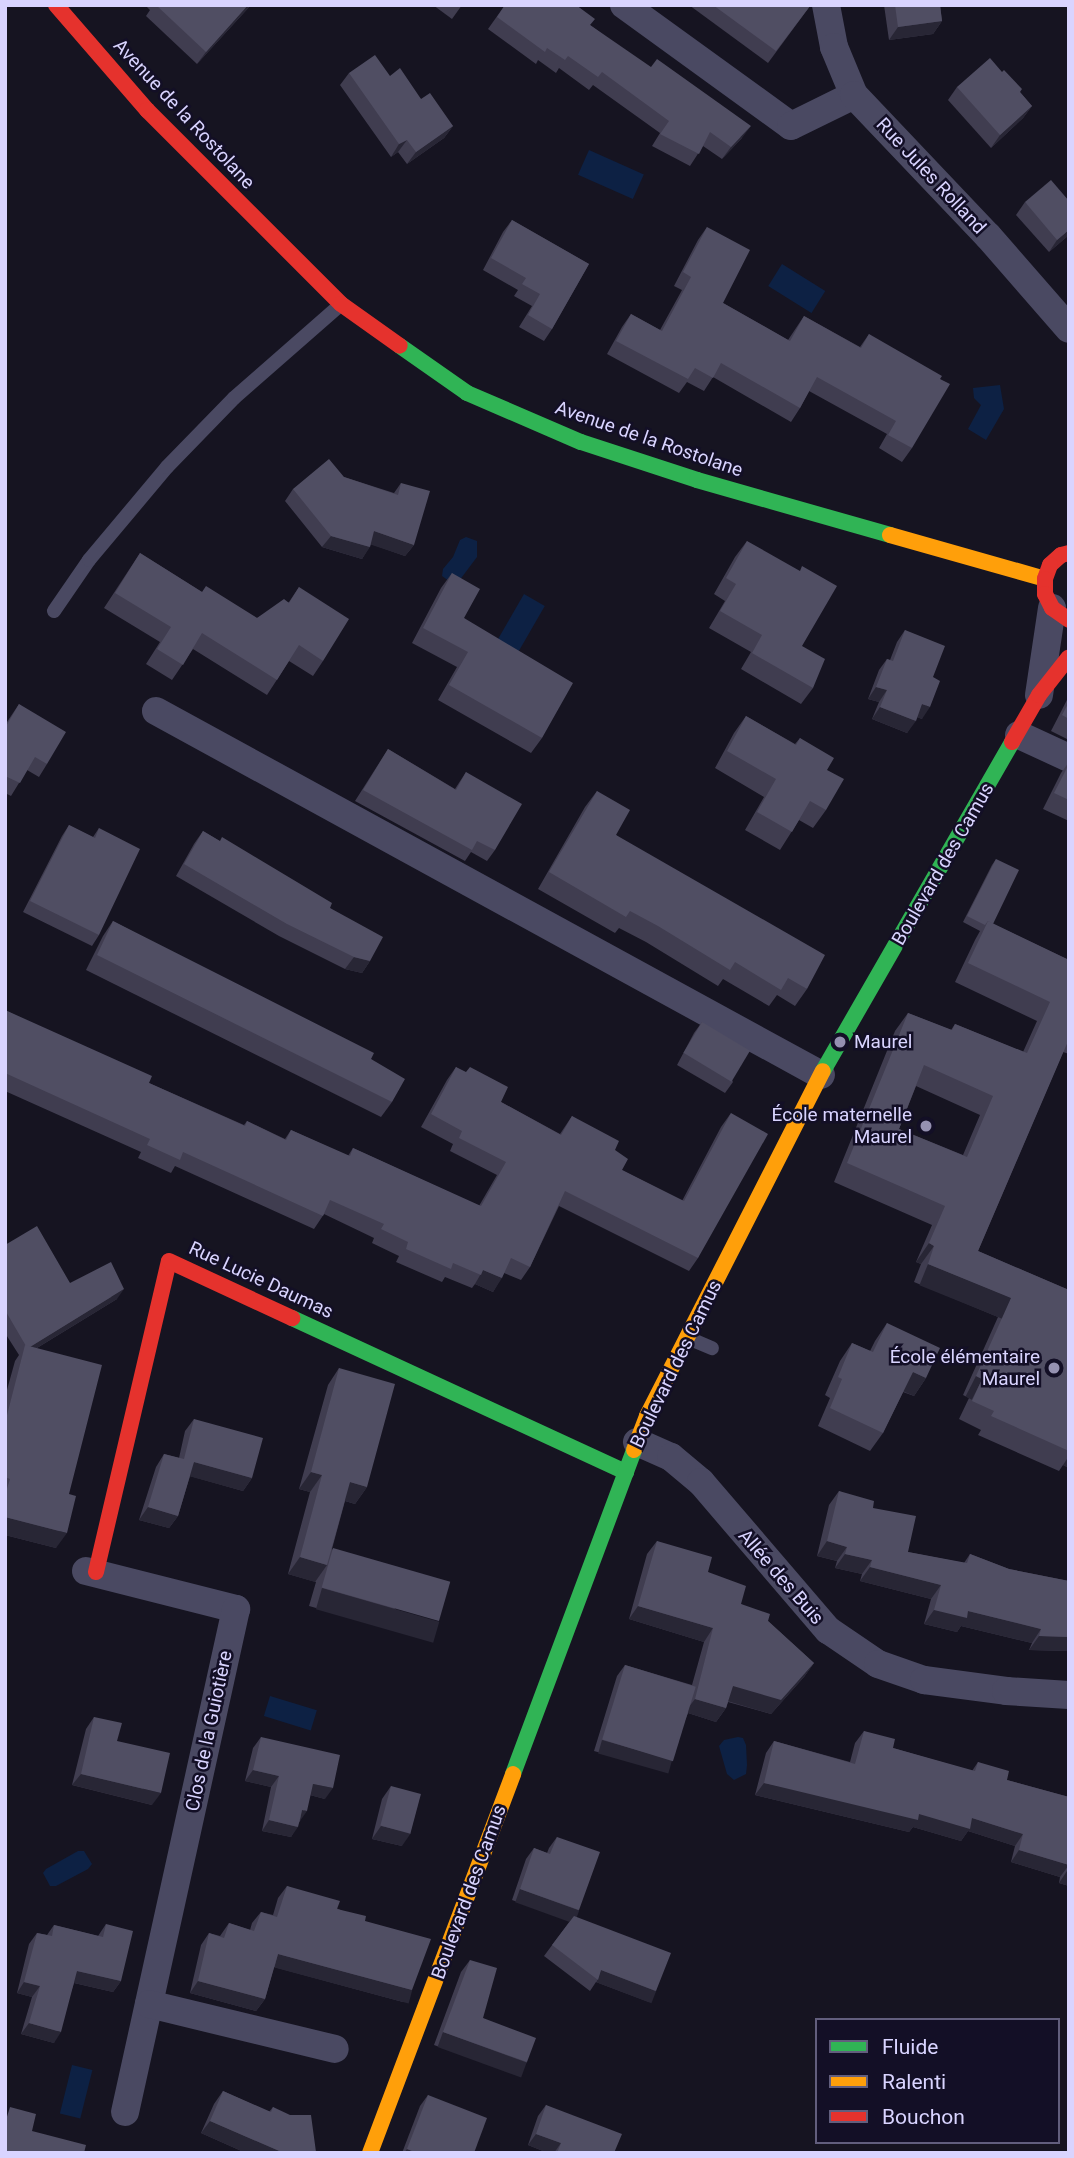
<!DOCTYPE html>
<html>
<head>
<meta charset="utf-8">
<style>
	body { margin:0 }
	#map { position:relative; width:1074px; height:2158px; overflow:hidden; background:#161421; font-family:Roboto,sans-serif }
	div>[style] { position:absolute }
	.water>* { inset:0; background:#0d2144; transform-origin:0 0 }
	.lane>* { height:14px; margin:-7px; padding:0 7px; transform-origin:7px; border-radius:7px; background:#4a4962 }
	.street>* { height:28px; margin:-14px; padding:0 14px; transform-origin:14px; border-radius:14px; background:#4a4962 }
	.fast>* { height:16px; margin:-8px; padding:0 8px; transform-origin:8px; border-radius:8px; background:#30b455 }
	.slow>* { height:16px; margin:-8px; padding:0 8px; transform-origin:8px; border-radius:8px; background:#ff9f0a }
	.jam>* { height:16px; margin:-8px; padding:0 8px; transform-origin:8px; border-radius:8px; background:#e5322d }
	.wall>* { inset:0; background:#403d50 }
	.shaded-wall>* { inset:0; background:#282635; transform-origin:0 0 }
	.building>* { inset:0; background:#504e63; transform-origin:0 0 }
	.dots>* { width:19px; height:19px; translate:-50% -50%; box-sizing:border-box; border:4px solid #130f26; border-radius:50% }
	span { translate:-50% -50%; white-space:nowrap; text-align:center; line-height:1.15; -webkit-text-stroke:5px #130f26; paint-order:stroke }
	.street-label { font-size:19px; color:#d9d4ff }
	.poi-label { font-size:19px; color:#d9d4ff }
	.left { translate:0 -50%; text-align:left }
	.right { translate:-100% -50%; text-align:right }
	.frame { position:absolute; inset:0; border:7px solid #d9d4ff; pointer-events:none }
	.legend { position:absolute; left:815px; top:2018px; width:245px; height:126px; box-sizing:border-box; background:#130f26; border:2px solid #625e7d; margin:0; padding:9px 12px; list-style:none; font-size:21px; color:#d9d4ff }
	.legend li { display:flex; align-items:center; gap:14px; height:35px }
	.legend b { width:35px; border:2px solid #625e7d }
</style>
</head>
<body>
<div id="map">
	<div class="water">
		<div style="left:589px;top:150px;width:60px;height:27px;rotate:24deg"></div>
		<div style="left:782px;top:264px;width:51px;height:26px;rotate:32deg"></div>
		<div style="clip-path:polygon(1000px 385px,1004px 409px,986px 440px,968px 429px,981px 405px,974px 398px,973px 388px)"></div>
		<div style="clip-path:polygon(466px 537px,477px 541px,477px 557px,459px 581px,449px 581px,442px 576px,443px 569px,453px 557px,460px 540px)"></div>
		<div style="left:524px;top:594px;width:24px;height:64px;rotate:30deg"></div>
		<div style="left:270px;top:1696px;width:49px;height:21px;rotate:17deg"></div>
		<div style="clip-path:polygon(738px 1737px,743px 1738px,746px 1745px,747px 1765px,746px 1774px,734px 1780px,727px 1774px,719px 1746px,724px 1740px)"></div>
		<div style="clip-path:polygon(78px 1851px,84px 1851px,92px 1864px,88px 1869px,56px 1886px,50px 1886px,43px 1873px,46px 1869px)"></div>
		<div style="left:72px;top:2065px;width:21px;height:50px;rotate:14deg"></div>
	</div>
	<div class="lane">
		<div style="left:54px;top:611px;width:62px;rotate:-55.5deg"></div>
		<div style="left:89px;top:560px;width:121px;rotate:-50deg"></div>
		<div style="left:167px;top:467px;width:96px;rotate:-45.8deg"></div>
		<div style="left:234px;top:398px;width:140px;rotate:-41.2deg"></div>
		<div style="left:688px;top:1338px;width:26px;rotate:23deg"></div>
	</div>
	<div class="street">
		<div style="left:624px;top:5px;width:206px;rotate:35.9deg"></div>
		<div style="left:791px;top:126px;width:70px;rotate:-26.2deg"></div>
		<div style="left:826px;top:5px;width:43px;rotate:79.2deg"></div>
		<div style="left:834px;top:47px;width:52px;rotate:67.4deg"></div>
		<div style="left:854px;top:95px;width:195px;rotate:46.5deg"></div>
		<div style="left:988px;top:236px;width:123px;rotate:48.9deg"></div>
		<div style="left:1039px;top:695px;width:88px;rotate:-81.5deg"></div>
		<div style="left:156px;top:711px;width:758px;rotate:28.69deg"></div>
		<div style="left:1019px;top:735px;width:55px;rotate:24.7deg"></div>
		<div style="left:637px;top:1442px;width:37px;rotate:24deg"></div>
		<div style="left:671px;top:1457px;width:39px;rotate:40deg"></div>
		<div style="left:701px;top:1482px;width:195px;rotate:49.4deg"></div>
		<div style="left:828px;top:1630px;width:60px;rotate:34.2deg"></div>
		<div style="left:878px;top:1664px;width:49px;rotate:19.2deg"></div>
		<div style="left:924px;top:1680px;width:83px;rotate:7.6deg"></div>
		<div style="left:1006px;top:1691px;width:63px;rotate:3.6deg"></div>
		<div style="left:86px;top:1571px;width:155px;rotate:14.2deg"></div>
		<div style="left:236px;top:1609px;width:515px;rotate:102.44deg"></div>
		<div style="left:149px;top:2004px;width:191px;rotate:13.6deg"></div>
	</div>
	<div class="fast">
		<div style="left:400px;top:346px;width:82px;rotate:35deg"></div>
		<div style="left:467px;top:393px;width:124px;rotate:23.3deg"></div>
		<div style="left:581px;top:442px;width:122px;rotate:18.1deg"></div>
		<div style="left:697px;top:480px;width:201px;rotate:15.9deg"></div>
		<div style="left:823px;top:1071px;width:379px;rotate:-60.1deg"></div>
		<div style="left:292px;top:1318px;width:368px;rotate:24.8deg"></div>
		<div style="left:513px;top:1774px;width:346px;rotate:-69.5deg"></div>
	</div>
	<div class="slow">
		<div style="left:890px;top:535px;width:161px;rotate:15.8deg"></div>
		<div style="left:634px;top:1450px;width:36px;rotate:-69deg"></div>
		<div style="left:647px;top:1416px;width:387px;rotate:-63deg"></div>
		<div style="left:370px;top:2153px;width:405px;rotate:-69.3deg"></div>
	</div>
	<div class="jam">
		<div style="left:56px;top:5px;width:139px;rotate:49.1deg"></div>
		<div style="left:147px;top:110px;width:274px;rotate:45deg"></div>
		<div style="left:341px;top:304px;width:72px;rotate:35.4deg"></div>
		<div style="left:1069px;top:553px;width:8px;rotate:166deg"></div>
		<div style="left:1061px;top:555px;width:15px;rotate:138deg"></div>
		<div style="left:1050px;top:565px;width:15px;rotate:110deg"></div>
		<div style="left:1045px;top:579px;width:15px;rotate:90deg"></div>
		<div style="left:1045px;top:594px;width:16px;rotate:63deg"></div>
		<div style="left:1052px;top:608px;width:21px;rotate:35deg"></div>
		<div style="left:1012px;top:742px;width:54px;rotate:-60.1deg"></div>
		<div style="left:1039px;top:695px;width:48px;rotate:-51.7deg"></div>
		<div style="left:96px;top:1572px;width:319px;rotate:-76.8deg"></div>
		<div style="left:169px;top:1261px;width:136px;rotate:24.9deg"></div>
	</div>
	<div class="wall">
		<div style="clip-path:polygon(145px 5px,251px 5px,197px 64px,146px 16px,150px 10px)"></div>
		<div style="clip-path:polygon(433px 5px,462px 5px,452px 19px)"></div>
		<div style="clip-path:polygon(505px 5px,590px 25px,742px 138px,722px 159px,703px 146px,690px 166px,652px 146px,660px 133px,593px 85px,589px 90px,559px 68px,556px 73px,538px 60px,536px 64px,488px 29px)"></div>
		<div style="clip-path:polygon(689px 5px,810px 6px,768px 63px)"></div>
		<div style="clip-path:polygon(884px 5px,940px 5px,942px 21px,933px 34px,889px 40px)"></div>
		<div style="clip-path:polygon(1002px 72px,1032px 106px,1023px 118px,991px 148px,948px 100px,957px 87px)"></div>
		<div style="clip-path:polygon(349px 73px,390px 76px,421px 99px,453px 126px,444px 138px,407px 164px,398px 152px,391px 157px,340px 85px)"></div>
		<div style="clip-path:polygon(1025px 202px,1069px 235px,1049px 252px,1016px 215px)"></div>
		<div style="clip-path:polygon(512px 220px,589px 264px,552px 329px,544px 341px,519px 327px,532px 306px,514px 296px,518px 290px,483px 270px,503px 232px)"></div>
		<div style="clip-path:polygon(707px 227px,723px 303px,788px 340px,804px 316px,860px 347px,869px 334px,912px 448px,902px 462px,879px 448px,887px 434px,809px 391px,800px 408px,791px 422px,713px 377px,704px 391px,687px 382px,679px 393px,607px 354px,622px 327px,631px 314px,660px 330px,682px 290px,674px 286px,698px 240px)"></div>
		<div style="clip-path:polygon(344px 477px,394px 493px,401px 483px,414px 545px,405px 556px,371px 544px,362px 559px,322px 547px,285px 501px,293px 489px)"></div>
		<div style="clip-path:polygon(747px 541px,802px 646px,813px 688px,801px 704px,741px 669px,751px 652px,709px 628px,725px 601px,714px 594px,735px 557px)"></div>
		<div style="clip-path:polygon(140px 553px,202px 592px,257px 618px,289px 602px,299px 587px,323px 661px,313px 676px,289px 661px,267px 695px,193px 649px,172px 680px,146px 664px,160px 642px,104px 608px)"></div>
		<div style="clip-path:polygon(452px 573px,464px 618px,542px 738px,531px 753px,438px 700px,457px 667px,412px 643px,441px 588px)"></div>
		<div style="clip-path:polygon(905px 630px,933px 677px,922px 719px,917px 717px,907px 733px,872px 719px,879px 702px,868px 699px,879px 670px,887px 659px,890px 660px,897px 642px)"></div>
		<div style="clip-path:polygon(1069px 696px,1069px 740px,1051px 731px)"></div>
		<div style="clip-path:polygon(19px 704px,47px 764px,39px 777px,27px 770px,11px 796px,5px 793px,5px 725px)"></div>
		<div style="clip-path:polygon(746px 716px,795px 744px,800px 738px,827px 770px,826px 810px,813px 828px,799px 820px,780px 850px,745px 830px,764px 797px,715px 768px,734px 733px)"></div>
		<div style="clip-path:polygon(388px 749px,455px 789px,466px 772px,495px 850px,487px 861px,471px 852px,465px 861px,355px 801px)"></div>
		<div style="clip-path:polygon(1069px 762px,1069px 821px,1043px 809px,1061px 773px)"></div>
		<div style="clip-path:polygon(597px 791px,616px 835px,807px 989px,795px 1006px,777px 995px,769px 1006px,723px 979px,718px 986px,646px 942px,619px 928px,615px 933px,538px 889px,585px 807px)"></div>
		<div style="clip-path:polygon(69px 825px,93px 837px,99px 828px,99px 935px,92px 946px,23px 912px,62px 836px)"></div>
		<div style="clip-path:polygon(203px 831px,330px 908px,370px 961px,362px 973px,345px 969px,279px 936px,176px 876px,194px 844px)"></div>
		<div style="clip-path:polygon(evenodd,996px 859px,993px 924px,1069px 960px,1069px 1054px,1063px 1052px,978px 1251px,1069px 1290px,1069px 1468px,1063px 1465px,1059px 1471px,978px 1435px,981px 1430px,959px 1419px,969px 1398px,963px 1395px,998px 1317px,914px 1282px,921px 1264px,916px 1262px,932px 1225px,834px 1182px,895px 1031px,908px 1013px,951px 1030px,955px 1024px,1023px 1052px,1037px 1021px,955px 982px,975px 940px,980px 931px,963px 922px,992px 865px,996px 859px,916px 1086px,980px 1115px,963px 1155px,899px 1129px,916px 1086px)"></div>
		<div style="clip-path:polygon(113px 921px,371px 1059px,392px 1102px,381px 1117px,86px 970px,103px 936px)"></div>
		<div style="clip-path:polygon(5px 1010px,149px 1083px,244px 1125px,247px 1121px,285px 1139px,291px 1130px,348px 1156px,353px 1148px,479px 1206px,497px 1175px,450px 1151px,453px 1144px,421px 1127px,447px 1080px,456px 1067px,501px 1102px,560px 1134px,572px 1116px,615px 1150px,622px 1170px,682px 1201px,721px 1127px,731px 1113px,698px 1258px,689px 1271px,559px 1206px,530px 1267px,521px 1280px,504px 1273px,493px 1292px,475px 1284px,472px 1288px,445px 1277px,442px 1282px,396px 1262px,399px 1256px,372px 1243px,374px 1238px,324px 1214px,314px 1229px,175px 1166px,171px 1173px,138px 1158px,141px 1152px,5px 1091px)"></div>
		<div style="clip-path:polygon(702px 1022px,733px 1082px,725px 1093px,677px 1065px,694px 1033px)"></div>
		<div style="clip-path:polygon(5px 1245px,70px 1283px,117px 1299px,37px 1348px,69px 1494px,56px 1548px,5px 1535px,5px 1397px,15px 1361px,19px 1355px,5px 1333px)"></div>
		<div style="clip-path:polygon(887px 1323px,926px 1378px,914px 1396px,903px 1392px,883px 1433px,870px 1451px,818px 1426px,830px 1398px,825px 1395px,840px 1361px,852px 1343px,870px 1351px,875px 1341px)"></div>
		<div style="clip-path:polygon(339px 1368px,367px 1487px,355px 1504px,345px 1501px,332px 1549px,427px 1639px,309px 1606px,316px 1582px,288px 1574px,310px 1492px,299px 1489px,328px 1385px)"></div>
		<div style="clip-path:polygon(194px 1419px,252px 1478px,243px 1491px,190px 1476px,178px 1516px,169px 1528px,139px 1520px,156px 1467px,164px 1454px,179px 1458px,185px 1431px)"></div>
		<div style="clip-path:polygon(839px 1491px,873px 1508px,908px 1552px,964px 1563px,970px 1554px,1009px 1569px,1069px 1581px,1069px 1651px,1029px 1650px,1032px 1643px,961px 1626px,957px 1632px,924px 1624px,931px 1599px,860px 1581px,862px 1574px,835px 1568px,837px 1561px,817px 1556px,829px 1505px)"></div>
		<div style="clip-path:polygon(657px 1541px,708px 1572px,741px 1604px,768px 1621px,814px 1663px,804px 1677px,771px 1714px,728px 1702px,726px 1708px,716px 1722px,688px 1713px,664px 1771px,594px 1751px,617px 1676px,625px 1665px,692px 1685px,704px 1642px,629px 1619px,647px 1554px)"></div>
		<div style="clip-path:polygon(94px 1717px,117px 1741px,152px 1805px,72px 1785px,86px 1729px)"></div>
		<div style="clip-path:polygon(864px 1731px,893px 1748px,972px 1771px,978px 1762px,1007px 1780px,1069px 1797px,1069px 1886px,1059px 1883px,1060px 1877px,1011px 1862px,1015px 1846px,968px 1831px,961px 1841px,913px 1827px,909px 1832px,755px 1795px,766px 1753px,774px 1741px,850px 1762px,855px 1743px)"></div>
		<div style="clip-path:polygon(261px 1737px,325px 1799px,310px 1795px,300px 1821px,291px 1837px,262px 1831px,271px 1787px,245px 1781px,253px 1748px)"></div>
		<div style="clip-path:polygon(391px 1786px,402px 1846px,372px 1839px,382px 1799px)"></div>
		<div style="clip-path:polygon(557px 1837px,579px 1910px,574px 1916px,656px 1991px,649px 2002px,596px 1982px,590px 1991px,544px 1956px,570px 1921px,512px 1900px,526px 1859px,534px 1848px,547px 1853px,549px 1848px)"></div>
		<div style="clip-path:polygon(287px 1886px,365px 1921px,412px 1990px,403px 2002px,274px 1967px,265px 1999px,256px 2011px,190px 1993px,201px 1945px,209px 1933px,220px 1936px,229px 1923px,250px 1930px,252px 1923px,261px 1912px,273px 1915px,278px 1898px)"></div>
		<div style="clip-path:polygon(106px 1924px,121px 1981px,113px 1992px,74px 1983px,54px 2043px,21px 2034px,32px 1997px,17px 1993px,29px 1944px,37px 1933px,47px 1935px,54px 1925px,98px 1936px)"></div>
		<div style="clip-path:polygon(470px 1960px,483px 2018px,527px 2062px,518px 2075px,434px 2045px,461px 1972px)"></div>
		<div style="clip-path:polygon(223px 2091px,269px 2112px,273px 2107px,316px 2152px,315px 2153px,246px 2153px,201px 2133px,214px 2104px)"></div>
		<div style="clip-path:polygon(428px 2095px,474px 2153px,402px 2153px,420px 2106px)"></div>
		<div style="clip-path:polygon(546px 2105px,614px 2153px,548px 2153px,528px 2145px,538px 2116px)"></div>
	</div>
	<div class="shaded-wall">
		<div style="clip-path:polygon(248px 5px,251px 5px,197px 64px,206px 52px)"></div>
		<div style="clip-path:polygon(942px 21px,933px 34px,889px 40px,898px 27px)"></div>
		<div style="clip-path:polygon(1032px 106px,1023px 118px,991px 148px,1000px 135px)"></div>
		<div style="clip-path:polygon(453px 126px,444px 138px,407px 164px,416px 152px)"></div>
		<div style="clip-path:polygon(751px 126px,742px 138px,722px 159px,731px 147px)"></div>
		<div style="clip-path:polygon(407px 140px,398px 152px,391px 157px,399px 144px)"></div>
		<div style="clip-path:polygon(1069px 230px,1069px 235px,1049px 252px,1057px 240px)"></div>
		<div style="clip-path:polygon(374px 531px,414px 545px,405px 556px,366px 543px)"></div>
		<div style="clip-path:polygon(331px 536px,370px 547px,362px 559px,322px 547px)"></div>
		<div style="clip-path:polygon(876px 687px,887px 690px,879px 702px,868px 699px)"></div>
		<div style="clip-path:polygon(922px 704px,930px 707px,922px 719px,914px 716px)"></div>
		<div style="clip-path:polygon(880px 707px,916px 721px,907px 733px,872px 719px)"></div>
		<div style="clip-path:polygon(354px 957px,370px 961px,362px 973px,345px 969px)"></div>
		<div style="clip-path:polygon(929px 1243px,934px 1246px,921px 1264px,916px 1262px)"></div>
		<div style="left:928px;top:1264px;width:90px;height:23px;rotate:22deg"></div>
		<div style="clip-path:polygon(483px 1270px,502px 1278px,493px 1292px,475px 1284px)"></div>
		<div style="clip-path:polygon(124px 1289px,117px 1299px,22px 1357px,28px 1348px)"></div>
		<div style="clip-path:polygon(913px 1372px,926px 1378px,914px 1396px,900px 1390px)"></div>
		<div style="left:976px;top:1376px;width:7px;height:23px;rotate:27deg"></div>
		<div style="clip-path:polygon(1069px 1456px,1069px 1468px,1063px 1465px)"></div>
		<div style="clip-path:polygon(194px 1462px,252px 1478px,243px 1491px,185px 1475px)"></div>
		<div style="clip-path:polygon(311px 1472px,322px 1475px,310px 1492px,299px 1489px)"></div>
		<div style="clip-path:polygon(350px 1482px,367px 1487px,355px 1504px,339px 1499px)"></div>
		<div style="clip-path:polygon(148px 1507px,178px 1516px,169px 1528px,139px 1520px)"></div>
		<div style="clip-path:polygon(5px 1517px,67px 1533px,56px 1548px,5px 1535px)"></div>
		<div style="clip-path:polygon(827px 1541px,847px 1547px,837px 1561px,817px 1556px)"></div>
		<div style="clip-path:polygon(845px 1554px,872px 1560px,862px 1574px,835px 1568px)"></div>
		<div style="clip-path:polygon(300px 1557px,327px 1565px,315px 1582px,288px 1574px)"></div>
		<div style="clip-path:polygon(870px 1567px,941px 1585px,931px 1599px,860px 1581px)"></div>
		<div style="left:322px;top:1588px;width:122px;height:22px;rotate:16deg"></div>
		<div style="clip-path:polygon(638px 1606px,713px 1628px,704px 1642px,629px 1619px)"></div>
		<div style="clip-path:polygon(934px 1610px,968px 1611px,1041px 1629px,1032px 1643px,961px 1626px,957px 1632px,924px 1624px)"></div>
		<div style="clip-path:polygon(1039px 1636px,1069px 1637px,1069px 1651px,1029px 1650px)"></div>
		<div style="clip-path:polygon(814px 1663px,804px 1677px,771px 1714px,724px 1700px,733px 1686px)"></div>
		<div style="clip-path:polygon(695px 1699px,726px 1708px,716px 1722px,685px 1712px)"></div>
		<div style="left:602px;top:1740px;width:73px;height:14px;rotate:16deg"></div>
		<div style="clip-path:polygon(253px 1770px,279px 1776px,271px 1787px,245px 1781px)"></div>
		<div style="clip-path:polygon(81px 1774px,161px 1793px,152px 1805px,72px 1785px)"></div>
		<div style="clip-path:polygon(764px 1783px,919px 1814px,972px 1818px,1023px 1834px,1015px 1846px,968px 1831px,961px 1841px,913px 1827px,909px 1832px,755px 1795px)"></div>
		<div style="clip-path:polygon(313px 1784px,333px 1788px,325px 1799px,306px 1794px)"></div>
		<div style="clip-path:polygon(302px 1810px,307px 1811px,300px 1821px)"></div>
		<div style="clip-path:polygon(269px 1820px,298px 1827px,291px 1837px,262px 1831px)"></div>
		<div style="clip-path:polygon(381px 1826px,411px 1833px,402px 1846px,372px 1839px)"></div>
		<div style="clip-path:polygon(1019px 1850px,1069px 1865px,1060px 1877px,1011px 1862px)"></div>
		<div style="clip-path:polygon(1067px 1871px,1069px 1871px,1069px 1886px,1059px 1883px)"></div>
		<div style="left:520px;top:1889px;width:63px;height:14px;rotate:20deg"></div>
		<div style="left:278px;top:1954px;width:139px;height:14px;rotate:15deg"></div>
		<div style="left:601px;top:1970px;width:59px;height:13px;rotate:21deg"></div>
		<div style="clip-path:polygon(77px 1971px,121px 1981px,113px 1992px,70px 1982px)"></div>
		<div style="clip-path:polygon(198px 1981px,265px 1999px,256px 2011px,190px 1993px)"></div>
		<div style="clip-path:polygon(24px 1982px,40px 1986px,32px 1997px,17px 1993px)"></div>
		<div style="clip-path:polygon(29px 2023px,61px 2032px,54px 2043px,21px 2034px)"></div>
		<div style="left:443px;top:2032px;width:89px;height:16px;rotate:20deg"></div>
		<div style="clip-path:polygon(210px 2121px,284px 2153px,246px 2153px,201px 2133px)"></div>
		<div style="clip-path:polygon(536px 2134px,561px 2143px,554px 2153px,548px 2153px,528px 2145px)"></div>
		<div style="clip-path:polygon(407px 2149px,417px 2153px,404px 2153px)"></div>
	</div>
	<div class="building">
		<div style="clip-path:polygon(156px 5px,248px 5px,206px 52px)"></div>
		<div style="clip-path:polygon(505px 5px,547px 5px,550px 7px,551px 5px,576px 5px,595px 19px,590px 25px,651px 67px,657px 59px,751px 126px,731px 147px,710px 132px,699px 154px,660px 134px,669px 121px,602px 72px,598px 77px,568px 56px,565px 60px,547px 48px,545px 52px,497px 17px)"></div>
		<div style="clip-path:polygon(713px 5px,809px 5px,810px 6px,776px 51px)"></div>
		<div style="clip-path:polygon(895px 5px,940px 5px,942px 21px,898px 27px)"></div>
		<div style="clip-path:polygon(375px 55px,390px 76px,400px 68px,421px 99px,430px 93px,453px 126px,416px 152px,407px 140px,399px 144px,349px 73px)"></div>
		<div style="clip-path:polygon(990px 58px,1002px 72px,1004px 70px,1022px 89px,1020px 92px,1032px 106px,1000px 135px,957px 87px)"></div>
		<div style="clip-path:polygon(1051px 180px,1069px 201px,1069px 230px,1057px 240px,1025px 202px)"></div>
		<div style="clip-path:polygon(512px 220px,589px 264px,552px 329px,528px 315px,540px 294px,522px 284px,526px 278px,491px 258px)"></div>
		<div style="clip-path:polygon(707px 227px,750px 250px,723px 303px,790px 341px,804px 316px,861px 348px,869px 334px,942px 376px,940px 379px,950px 384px,912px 448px,888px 435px,896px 421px,817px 377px,800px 408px,721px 363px,713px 378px,695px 368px,688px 379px,616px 341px,631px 314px,662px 331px,691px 277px,683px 272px)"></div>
		<div style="clip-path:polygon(329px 459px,344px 477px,398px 495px,401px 483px,430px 491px,414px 545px,374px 531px,370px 547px,331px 536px,293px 489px)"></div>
		<div style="clip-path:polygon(747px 541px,800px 571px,802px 566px,837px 586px,802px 646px,825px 659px,813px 688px,752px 653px,762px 635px,720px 611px,736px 584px,726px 578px)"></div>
		<div style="clip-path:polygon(140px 553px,202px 592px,206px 586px,257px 618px,284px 599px,289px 603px,299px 587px,349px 619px,323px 661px,299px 645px,277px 680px,202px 633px,183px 665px,157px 649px,171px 627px,115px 593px)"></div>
		<div style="clip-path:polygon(452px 573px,480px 589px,464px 618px,573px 683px,542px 738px,449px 685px,468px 652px,423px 628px)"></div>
		<div style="clip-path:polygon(905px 630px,945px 646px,933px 677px,940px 681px,930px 707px,922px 704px,916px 721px,880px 707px,887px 690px,876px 687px,887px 659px,893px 661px)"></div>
		<div style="clip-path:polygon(1069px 702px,1069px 719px,1062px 715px)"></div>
		<div style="clip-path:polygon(19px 704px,66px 732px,47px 764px,35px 757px,20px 783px,5px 776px,5px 728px)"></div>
		<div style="clip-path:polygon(746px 716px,796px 745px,800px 738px,834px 758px,827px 770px,844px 779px,826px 810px,810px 801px,792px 832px,757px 812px,776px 779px,727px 751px)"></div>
		<div style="clip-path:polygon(388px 749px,456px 790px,466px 772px,522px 804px,495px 850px,477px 841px,472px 850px,363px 790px)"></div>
		<div style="clip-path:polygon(1069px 764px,1069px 800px,1054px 793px)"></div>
		<div style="clip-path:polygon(597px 791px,630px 810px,616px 835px,825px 955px,807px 989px,788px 978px,781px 990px,735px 962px,730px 970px,658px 926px,630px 911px,626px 917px,549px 872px)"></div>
		<div style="clip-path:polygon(69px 825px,95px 838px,99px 828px,140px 849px,99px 935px,30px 901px)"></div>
		<div style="clip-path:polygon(203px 831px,220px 841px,222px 837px,332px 903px,330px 908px,383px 937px,370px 961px,354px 957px,287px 924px,184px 864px)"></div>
		<div style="clip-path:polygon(996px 859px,1019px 870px,993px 924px,988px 921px,985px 925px,967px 916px)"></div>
		<div style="clip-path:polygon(113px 921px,374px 1053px,371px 1059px,405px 1079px,392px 1102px,97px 955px)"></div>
		<div style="clip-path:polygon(evenodd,988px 921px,1069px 960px,1069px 1039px,978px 1251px,1069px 1290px,1069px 1451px,991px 1416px,994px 1411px,972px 1401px,982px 1379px,976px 1376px,1011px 1298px,928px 1264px,934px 1246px,929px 1243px,945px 1206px,847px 1163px,908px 1013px,952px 1030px,955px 1024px,1027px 1053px,1050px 1002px,968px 963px,988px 921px,924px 1065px,993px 1096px,967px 1157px,899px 1129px,924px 1065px)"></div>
		<div style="clip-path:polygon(5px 1010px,152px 1076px,149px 1083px,245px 1126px,247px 1121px,286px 1140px,291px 1130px,350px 1156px,353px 1148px,481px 1206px,506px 1162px,459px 1138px,462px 1131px,431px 1114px,456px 1067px,466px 1072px,470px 1067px,508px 1087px,501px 1102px,561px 1135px,572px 1116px,619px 1141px,615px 1150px,628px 1159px,622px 1170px,684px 1201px,731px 1113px,768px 1134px,698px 1258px,565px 1191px,530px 1267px,511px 1258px,502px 1278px,483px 1270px,481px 1275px,453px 1263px,451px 1269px,406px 1249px,408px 1242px,381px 1229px,384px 1224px,330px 1200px,323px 1216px,183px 1152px,180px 1160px,147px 1145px,150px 1139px,5px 1073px)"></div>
		<div style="left:702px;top:1022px;width:56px;height:36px;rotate:31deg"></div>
		<div style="clip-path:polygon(37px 1226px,70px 1283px,111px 1262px,124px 1289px,30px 1347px,26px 1346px,5px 1310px,5px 1245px)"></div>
		<div style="clip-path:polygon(887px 1323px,940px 1348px,926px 1378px,913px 1372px,883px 1433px,830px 1408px,842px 1379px,838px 1377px,852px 1343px,873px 1352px)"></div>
		<div style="clip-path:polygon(25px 1345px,102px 1365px,69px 1494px,76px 1496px,67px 1533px,5px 1517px,5px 1495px,10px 1479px,5px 1477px,5px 1423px)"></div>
		<div style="clip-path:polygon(339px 1368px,395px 1384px,367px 1487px,350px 1482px,327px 1565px,300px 1557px,322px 1475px,311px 1472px)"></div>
		<div style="clip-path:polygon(194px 1419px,263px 1438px,252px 1478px,194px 1462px,178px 1516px,148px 1507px,164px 1454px,184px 1459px)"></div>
		<div style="clip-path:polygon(839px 1491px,874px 1501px,873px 1508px,916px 1516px,908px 1552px,967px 1563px,970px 1554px,1009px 1569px,1069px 1581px,1069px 1637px,1039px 1636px,1041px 1629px,968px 1611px,967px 1618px,934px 1610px,941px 1585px,870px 1567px,872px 1560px,845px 1554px,847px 1547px,827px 1541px)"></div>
		<div style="clip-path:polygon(657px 1541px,712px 1557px,708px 1572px,746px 1586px,741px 1604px,770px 1614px,768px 1621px,814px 1663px,781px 1700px,733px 1686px,726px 1708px,695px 1699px,713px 1628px,638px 1606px)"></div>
		<div style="left:333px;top:1548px;width:122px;height:41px;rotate:16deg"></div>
		<div style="left:625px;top:1665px;width:74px;height:78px;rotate:17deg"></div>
		<div style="clip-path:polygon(94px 1717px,122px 1723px,117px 1741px,170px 1753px,161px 1793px,81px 1774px)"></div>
		<div style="clip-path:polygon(864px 1731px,895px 1739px,893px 1748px,975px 1771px,978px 1762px,1009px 1771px,1007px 1780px,1069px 1797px,1069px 1871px,1067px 1871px,1069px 1865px,1019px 1850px,1023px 1834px,972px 1818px,970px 1829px,919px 1814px,918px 1820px,764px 1783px,774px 1741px,855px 1764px)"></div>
		<div style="clip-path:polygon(261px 1737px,340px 1755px,333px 1788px,313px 1784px,307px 1811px,302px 1810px,298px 1827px,269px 1820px,279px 1776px,253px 1770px)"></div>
		<div style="left:391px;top:1786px;width:31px;height:41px;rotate:15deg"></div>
		<div style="clip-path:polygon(557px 1837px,600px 1852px,579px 1910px,520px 1889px,534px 1848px,550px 1854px)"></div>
		<div style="clip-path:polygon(287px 1886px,340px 1901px,337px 1909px,366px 1916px,365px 1921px,431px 1939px,412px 1990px,278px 1954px,265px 1999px,198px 1981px,209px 1933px,224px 1938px,229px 1923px,254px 1931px,261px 1912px,277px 1917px)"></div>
		<div style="clip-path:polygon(574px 1916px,671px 1953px,656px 1991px,601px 1970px,598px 1980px,552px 1945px)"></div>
		<div style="clip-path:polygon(106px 1924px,133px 1931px,121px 1981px,77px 1971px,61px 2032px,29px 2023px,40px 1986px,24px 1982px,37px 1933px,52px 1936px,54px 1925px,103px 1937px)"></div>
		<div style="clip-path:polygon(470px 1960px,497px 1968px,483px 2018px,536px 2038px,527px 2062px,443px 2032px)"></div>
		<div style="clip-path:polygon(223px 2091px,271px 2112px,273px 2107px,290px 2115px,311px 2115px,316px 2152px,284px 2153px,210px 2121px)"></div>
		<div style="clip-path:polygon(428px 2095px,487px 2118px,474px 2153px,417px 2153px,407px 2149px)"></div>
		<div style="clip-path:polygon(546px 2105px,622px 2134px,614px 2153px,557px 2153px,561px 2143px,536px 2134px)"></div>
		<div style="clip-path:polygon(10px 2107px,36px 2114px,32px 2131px,86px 2145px,84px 2153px,5px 2153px,5px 2123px)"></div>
	</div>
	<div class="dots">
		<div style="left:840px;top:1042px;background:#9591b1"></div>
		<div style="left:926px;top:1126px;background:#9591b1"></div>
		<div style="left:1054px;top:1368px;background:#9591b1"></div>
	</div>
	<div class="street-label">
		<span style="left:184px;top:114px;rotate:47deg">Avenue de la Rostolane</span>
		<span style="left:931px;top:176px;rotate:47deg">Rue Jules Rolland</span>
		<span style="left:649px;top:439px;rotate:19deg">Avenue de la Rostolane</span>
		<span style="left:943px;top:864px;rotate:-60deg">Boulevard des Camus</span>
		<span style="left:261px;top:1280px;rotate:25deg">Rue Lucie Daumas</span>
		<span style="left:676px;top:1364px;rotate:-64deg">Boulevard des Camus</span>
		<span style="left:781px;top:1577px;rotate:49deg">Allée des Buis</span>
		<span style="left:209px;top:1731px;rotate:-78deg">Clos de la Guiotière</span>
		<span style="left:469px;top:1892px;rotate:-70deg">Boulevard des Camus</span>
	</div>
	<div class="poi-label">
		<span class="left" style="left:854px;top:1042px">Maurel</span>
		<span class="right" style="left:912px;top:1126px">École maternelle<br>Maurel</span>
		<span class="right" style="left:1040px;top:1368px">École élémentaire<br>Maurel</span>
	</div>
	<div class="frame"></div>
	<ul class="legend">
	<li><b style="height:9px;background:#30b455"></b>Fluide</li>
	<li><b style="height:9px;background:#ff9f0a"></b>Ralenti</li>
	<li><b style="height:9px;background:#e5322d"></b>Bouchon</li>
	</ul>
</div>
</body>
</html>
